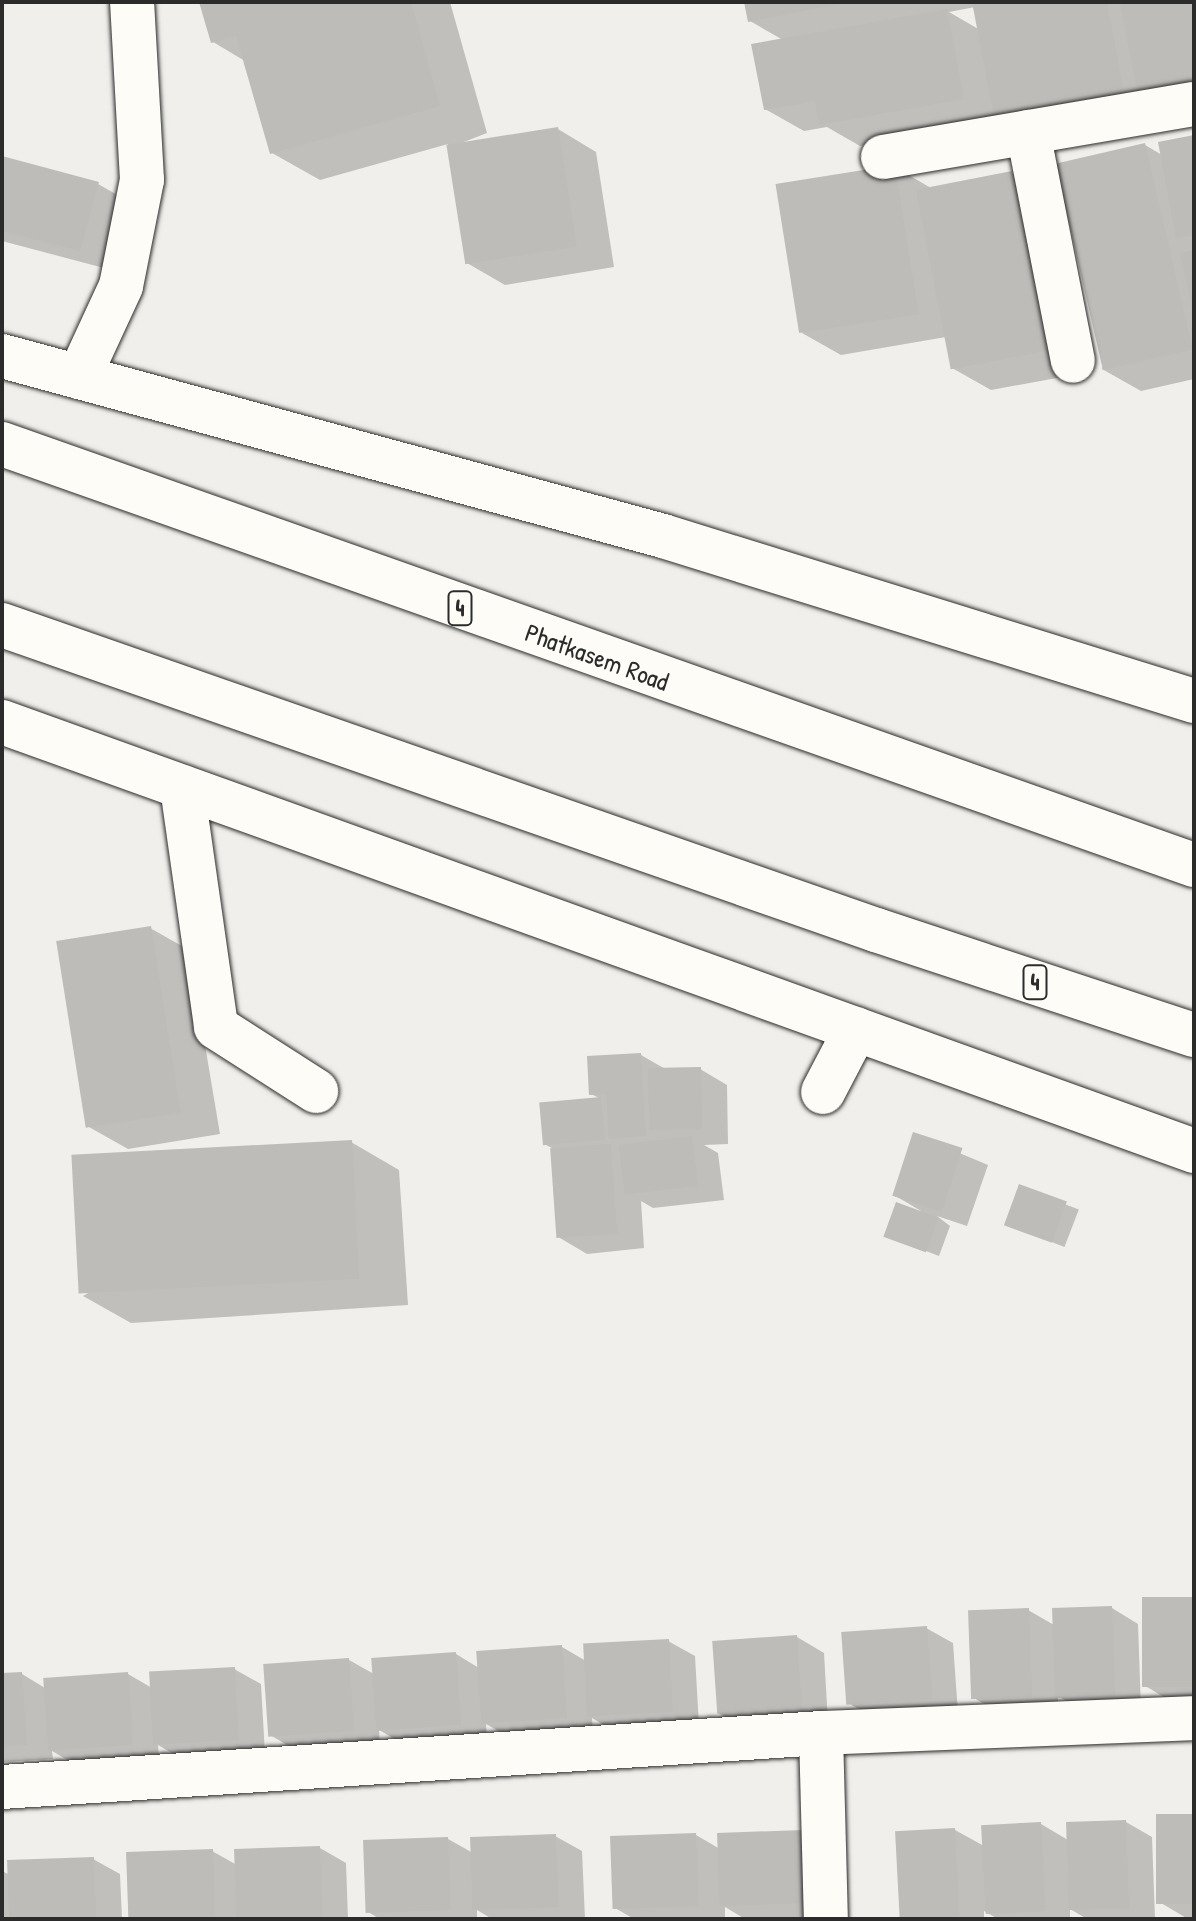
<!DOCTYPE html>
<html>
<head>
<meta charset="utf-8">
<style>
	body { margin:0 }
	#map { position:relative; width:1196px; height:1921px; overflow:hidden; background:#f0efeb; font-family:"Patrick Hand",sans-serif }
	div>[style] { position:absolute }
	.shadow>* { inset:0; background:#0003; transform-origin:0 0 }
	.building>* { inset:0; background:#bdbcb8; transform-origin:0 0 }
	.roads { filter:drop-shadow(0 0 2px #2b2b2b) drop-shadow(0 0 2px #2b2b2b) }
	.minor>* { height:44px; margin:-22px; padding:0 22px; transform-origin:22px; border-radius:22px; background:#fdfcf7 }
	.highway>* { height:44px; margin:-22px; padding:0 22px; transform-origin:22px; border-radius:22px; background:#fdfcf7 }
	span { translate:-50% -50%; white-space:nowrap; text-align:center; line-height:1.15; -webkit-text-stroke:6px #fdfcf7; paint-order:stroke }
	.shield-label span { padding:2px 6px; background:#fdfcf7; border:2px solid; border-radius:6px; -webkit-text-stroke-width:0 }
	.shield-label { font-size:24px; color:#2b2b2b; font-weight:700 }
	.street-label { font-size:26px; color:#2b2b2b }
	.frame { position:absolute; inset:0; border:4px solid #2b2b2b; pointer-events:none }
</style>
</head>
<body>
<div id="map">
	<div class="shadow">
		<div style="clip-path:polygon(201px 2px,450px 2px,487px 133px,456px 145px,558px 129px,596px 152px,614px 267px,505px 285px,467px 263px,448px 144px,320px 180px,272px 153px,245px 61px,213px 42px)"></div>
		<div style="clip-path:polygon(evenodd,746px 2px,1194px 2px,1194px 86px,860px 146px,827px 127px,804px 131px,765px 109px,783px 40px,750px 21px,746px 2px,975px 7px,980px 30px,949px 12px,975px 7px)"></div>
		<div style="clip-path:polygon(1194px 137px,1194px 379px,1141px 391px,1102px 369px,1145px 145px,1162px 155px)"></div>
		<div style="clip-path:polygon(2px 158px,98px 184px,137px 206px,119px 272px,2px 241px)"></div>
		<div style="clip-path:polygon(895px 167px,931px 188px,1011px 173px,1050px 195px,1084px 373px,991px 390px,952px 368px,946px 337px,841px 355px,802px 333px)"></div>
		<div style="clip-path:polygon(150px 928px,189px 950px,220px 1134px,128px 1149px,89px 1127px)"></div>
		<div style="clip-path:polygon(641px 1055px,667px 1070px,700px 1069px,727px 1085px,728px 1144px,704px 1145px,718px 1153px,724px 1200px,653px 1208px,641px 1201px,644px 1248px,587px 1254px,560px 1238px,552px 1148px,544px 1144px,601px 1099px,591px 1094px)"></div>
		<div style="clip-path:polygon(914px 1134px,988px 1165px,967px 1226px,937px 1216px,950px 1226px,939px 1256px,887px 1236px,921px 1211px,894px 1195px)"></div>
		<div style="clip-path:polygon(351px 1142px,399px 1170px,408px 1305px,131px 1323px,83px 1296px)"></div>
		<div style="left:1020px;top:1187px;width:63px;height:40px;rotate:21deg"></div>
		<div style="clip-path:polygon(1194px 1599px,1194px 1702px,1174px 1703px,1147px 1687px)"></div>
		<div style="clip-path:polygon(1112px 1608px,1138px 1624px,1141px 1710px,1083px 1711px,1058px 1696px,1058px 1711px,1000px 1713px,974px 1698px,1028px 1610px,1054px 1625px)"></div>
		<div style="clip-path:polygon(926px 1628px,953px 1643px,958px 1713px,875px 1718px,848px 1703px)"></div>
		<div style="clip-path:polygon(797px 1637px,824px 1653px,828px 1723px,745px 1728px,718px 1713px)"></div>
		<div style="clip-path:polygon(668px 1641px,695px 1656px,699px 1726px,616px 1732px,592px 1718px,593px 1732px,509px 1737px,486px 1724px,487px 1739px,404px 1744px,379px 1730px,380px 1745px,296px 1750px,270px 1735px,349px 1660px,374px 1674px,456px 1654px,479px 1668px,562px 1647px,586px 1661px)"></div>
		<div style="clip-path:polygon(234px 1669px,261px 1684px,265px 1754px,182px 1759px,158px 1745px,159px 1759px,76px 1765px,52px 1751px,53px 1759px,2px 1762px,2px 1675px,22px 1674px,45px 1688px,128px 1674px,152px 1688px)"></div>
		<div style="clip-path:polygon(1194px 1816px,1194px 1919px,1188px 1919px,1161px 1903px)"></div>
		<div style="clip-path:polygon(1126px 1822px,1152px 1837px,1155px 1919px,1087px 1919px,1070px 1909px,1070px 1919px,998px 1919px,984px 1911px,984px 1919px,901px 1918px,955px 1830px,984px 1846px,1041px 1824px,1068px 1840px)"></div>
		<div style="clip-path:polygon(696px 1835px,720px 1849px,832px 1917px,745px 1919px,725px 1907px,725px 1919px,634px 1919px,615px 1908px)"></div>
		<div style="clip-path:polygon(555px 1836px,582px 1851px,585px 1919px,492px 1919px,477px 1910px,477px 1919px,380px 1919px,368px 1912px,448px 1839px,473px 1853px)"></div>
		<div style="clip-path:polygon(320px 1848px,346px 1863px,348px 1919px,131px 1919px,212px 1851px,237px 1865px)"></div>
		<div style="clip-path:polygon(93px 1859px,120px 1874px,122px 1919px,2px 1919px,2px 1871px,10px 1875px)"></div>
	</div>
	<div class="building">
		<div style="clip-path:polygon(199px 2px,411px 2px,440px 106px,270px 154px,236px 36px,211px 43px)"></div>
		<div style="clip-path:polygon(744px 2px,844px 2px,844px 3px,748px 22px)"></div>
		<div style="clip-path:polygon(972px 2px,1107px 2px,1125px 97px,995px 122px)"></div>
		<div style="clip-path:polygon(1120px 2px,1194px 2px,1194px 88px,1138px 98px)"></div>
		<div style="clip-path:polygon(947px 9px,964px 99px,819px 125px,815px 101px,764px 110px,751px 44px)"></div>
		<div style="left:558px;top:127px;width:121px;height:113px;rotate:81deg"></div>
		<div style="clip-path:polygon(1194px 135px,1194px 235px,1176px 239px,1158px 142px)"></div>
		<div style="left:1145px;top:143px;width:212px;height:92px;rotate:77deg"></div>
		<div style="clip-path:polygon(2px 156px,99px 182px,80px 251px,2px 231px)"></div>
		<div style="left:895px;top:165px;width:151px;height:121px;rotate:81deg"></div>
		<div style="left:1012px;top:171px;width:183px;height:98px;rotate:79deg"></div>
		<div style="clip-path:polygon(1194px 250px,1194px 314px,1193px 314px,1180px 253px)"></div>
		<div style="left:151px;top:926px;width:189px;height:96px;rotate:81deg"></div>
		<div style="clip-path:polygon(641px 1053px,646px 1136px,609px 1139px,606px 1094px,589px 1095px,587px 1056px)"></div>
		<div style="left:701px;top:1067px;width:62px;height:53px;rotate:89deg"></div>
		<div style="left:601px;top:1097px;width:43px;height:62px;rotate:85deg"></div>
		<div style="left:913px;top:1132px;width:52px;height:67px;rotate:18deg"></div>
		<div style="left:692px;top:1136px;width:50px;height:74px;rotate:83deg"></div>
		<div style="left:352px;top:1140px;width:139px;height:281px;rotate:87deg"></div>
		<div style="left:611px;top:1144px;width:90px;height:61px;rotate:86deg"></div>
		<div style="left:1019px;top:1184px;width:51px;height:44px;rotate:20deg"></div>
		<div style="left:896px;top:1202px;width:45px;height:37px;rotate:20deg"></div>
		<div style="left:1194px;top:1597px;width:90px;height:52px;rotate:90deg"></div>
		<div style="left:1112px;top:1606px;width:90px;height:60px;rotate:88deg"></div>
		<div style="left:1029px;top:1608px;width:89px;height:61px;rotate:88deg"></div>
		<div style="left:927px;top:1626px;width:73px;height:86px;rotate:86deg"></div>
		<div style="left:797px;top:1635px;width:73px;height:85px;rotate:86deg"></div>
		<div style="left:669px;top:1639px;width:73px;height:86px;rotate:87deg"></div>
		<div style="left:562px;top:1645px;width:73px;height:86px;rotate:86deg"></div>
		<div style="left:456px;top:1652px;width:73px;height:85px;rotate:86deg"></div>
		<div style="left:349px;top:1658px;width:73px;height:86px;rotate:86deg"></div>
		<div style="left:235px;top:1667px;width:73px;height:86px;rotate:87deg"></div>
		<div style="clip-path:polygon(22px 1672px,27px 1745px,2px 1746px,2px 1673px)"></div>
		<div style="left:128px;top:1672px;width:73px;height:85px;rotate:86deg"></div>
		<div style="left:1194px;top:1814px;width:90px;height:38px;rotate:90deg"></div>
		<div style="left:1126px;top:1820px;width:88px;height:60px;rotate:88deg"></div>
		<div style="left:1041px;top:1822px;width:89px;height:60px;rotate:87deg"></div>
		<div style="left:955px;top:1828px;width:89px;height:60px;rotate:87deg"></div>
		<div style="left:803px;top:1830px;width:73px;height:86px;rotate:88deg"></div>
		<div style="left:696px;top:1833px;width:73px;height:86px;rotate:88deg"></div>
		<div style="left:556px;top:1834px;width:73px;height:86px;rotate:88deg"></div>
		<div style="left:448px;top:1837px;width:73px;height:85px;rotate:88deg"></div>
		<div style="left:320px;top:1846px;width:73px;height:86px;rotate:88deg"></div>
		<div style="left:213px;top:1849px;width:70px;height:87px;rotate:88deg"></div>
		<div style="left:94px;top:1857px;width:62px;height:87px;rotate:88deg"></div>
	</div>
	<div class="roads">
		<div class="minor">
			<div style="left:1028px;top:132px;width:233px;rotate:78.9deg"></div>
			<div style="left:883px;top:157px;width:315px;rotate:-9.7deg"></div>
			<div style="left:79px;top:377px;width:100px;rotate:-65.2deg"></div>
			<div style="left:121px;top:286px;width:108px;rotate:-78.8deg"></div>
			<div style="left:142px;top:180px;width:178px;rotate:-93.2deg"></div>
			<div style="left:182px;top:787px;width:242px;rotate:81.9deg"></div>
			<div style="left:216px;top:1027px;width:119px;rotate:32.6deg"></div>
			<div style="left:823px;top:1092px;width:71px;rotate:-62.4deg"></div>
			<div style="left:821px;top:1733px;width:186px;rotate:88.5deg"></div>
			<div style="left:2px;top:1787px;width:821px;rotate:-3.77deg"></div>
			<div style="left:821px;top:1733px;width:373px;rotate:-2.3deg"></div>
		</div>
		<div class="highway">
			<div style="left:2px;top:356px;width:685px;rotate:15.23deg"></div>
			<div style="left:663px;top:536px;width:556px;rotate:17.26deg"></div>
			<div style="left:2px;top:444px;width:1264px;rotate:19.45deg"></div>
			<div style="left:2px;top:625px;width:926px;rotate:19.24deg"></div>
			<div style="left:876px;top:930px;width:335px;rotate:18.3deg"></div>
			<div style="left:2px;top:722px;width:1267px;rotate:19.79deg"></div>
		</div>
	</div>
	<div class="shield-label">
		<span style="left:460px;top:608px">4</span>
		<span style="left:1035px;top:982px">4</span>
	</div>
	<div class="street-label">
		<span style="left:597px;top:657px;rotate:20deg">Phatkasem Road</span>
	</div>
	<div class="frame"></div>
</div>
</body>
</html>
